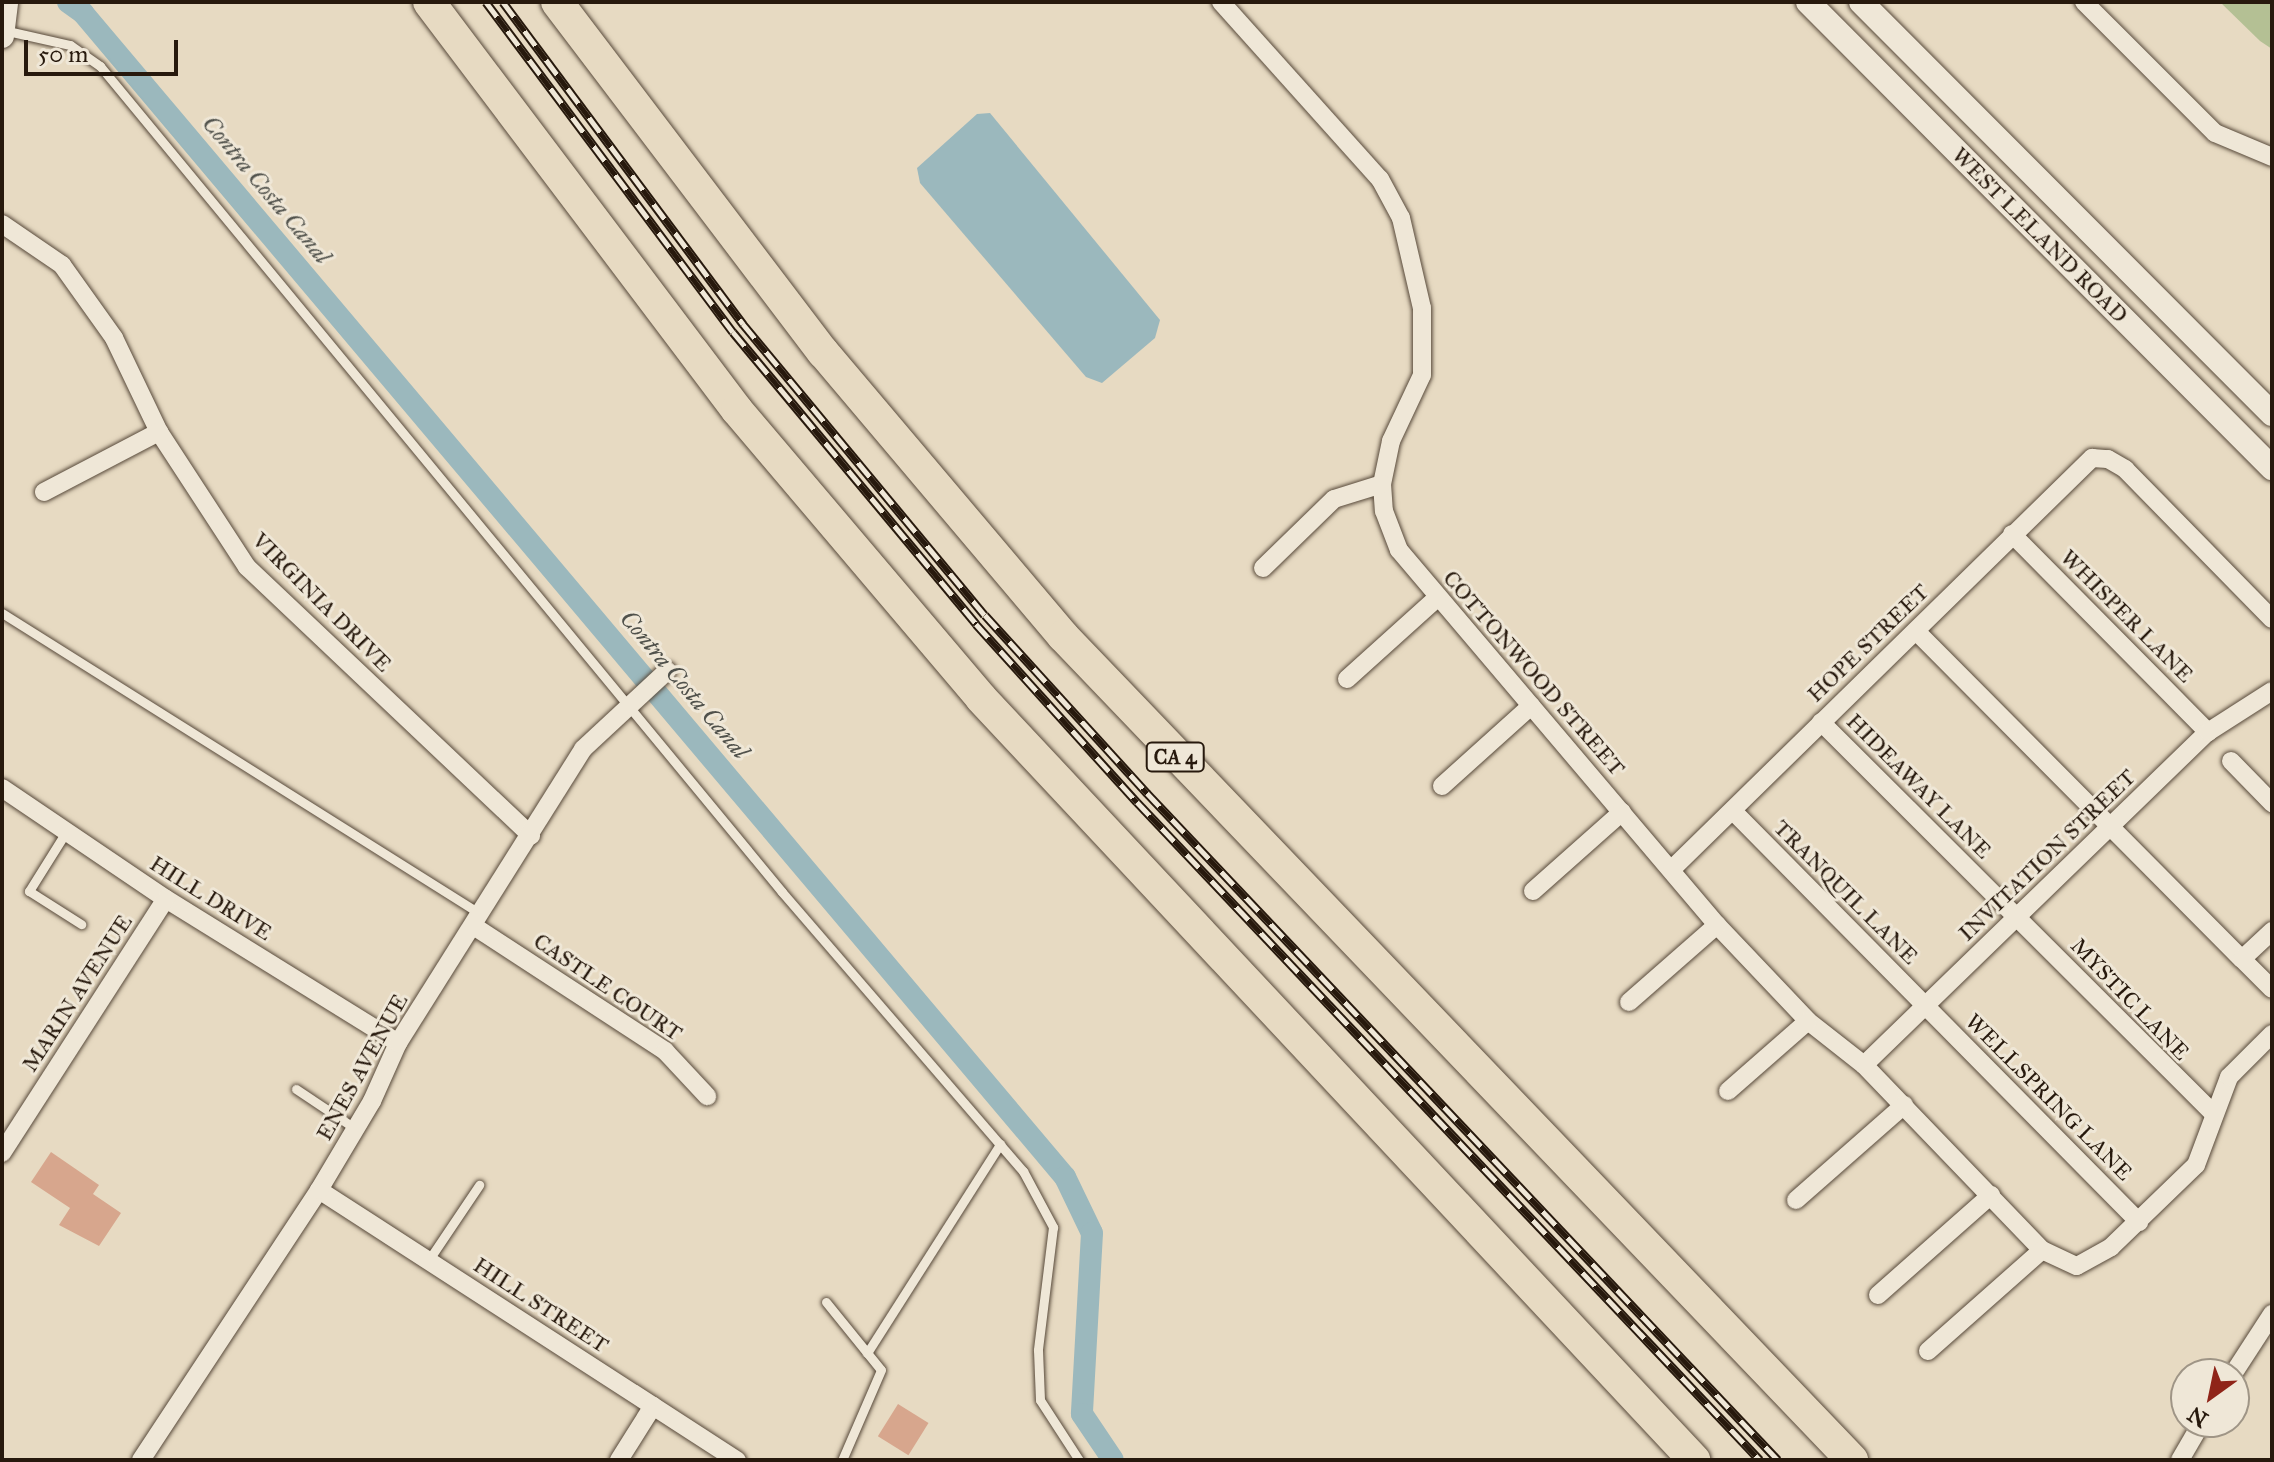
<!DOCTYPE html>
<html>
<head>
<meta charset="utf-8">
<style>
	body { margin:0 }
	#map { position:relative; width:2274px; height:1462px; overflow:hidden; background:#e7dac2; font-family:"IM FELL Great Primer",serif }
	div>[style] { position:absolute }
	.green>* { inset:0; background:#b4c094 }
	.water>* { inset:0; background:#9bb8bd }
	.canal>* { height:22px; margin:-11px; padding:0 11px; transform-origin:11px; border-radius:11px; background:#9bb8bd }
	.building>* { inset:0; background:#d7a68d; transform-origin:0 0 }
	.roads { filter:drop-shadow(0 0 2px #57493a) drop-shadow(0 0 2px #57493a) }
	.lane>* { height:9px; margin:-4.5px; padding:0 4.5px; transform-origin:4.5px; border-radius:4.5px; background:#efe7d7 }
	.street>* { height:18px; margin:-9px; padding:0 9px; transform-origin:9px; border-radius:9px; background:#efe7d7 }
	.secondary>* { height:24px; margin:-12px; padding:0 12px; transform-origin:12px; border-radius:12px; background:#efe7d7 }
	.highway>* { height:32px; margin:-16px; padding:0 16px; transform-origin:16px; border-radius:16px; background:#e7dac2 }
	.rail>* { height:9px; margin-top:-4.5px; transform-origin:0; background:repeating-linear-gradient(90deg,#efe7d7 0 18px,#27190d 0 36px); box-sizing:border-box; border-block:2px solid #27190d }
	span { translate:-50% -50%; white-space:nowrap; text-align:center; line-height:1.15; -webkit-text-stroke:6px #efe7d7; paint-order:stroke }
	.shield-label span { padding:2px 6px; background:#efe7d7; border:2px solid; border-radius:6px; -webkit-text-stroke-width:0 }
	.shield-label { font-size:20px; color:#27190d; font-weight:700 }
	.street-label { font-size:22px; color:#27190d }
	.water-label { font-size:24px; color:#50514b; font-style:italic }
	.frame { position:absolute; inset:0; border:4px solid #27190d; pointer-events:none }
	.north { position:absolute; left:2170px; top:1358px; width:80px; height:80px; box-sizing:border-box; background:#efe7d7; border:2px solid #9f9586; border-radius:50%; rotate:213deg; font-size:22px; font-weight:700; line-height:32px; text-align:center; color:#27190d }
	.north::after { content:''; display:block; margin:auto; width:28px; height:36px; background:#8f2418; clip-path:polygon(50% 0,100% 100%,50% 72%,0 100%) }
	.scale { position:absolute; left:24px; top:40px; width:154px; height:36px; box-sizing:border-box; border:4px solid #27190d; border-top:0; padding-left:10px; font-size:24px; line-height:28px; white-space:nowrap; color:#27190d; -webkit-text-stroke:6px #efe7d7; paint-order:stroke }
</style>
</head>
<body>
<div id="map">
	<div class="green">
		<div style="clip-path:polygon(2220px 2px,2272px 2px,2272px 49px,2260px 41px)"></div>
	</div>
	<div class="water">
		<div style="clip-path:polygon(990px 113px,1160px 320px,1155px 338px,1102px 383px,1086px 377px,920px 183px,917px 168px,977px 114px)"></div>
	</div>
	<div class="canal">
		<div style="left:68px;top:2px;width:19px;rotate:36deg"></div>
		<div style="left:83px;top:13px;width:1523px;rotate:49.85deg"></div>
		<div style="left:1065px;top:1177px;width:62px;rotate:64.3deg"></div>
		<div style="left:1092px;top:1233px;width:181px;rotate:93.2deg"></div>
		<div style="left:1082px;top:1414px;width:55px;rotate:56deg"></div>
	</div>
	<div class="building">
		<div style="clip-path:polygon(51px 1152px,99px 1185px,93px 1194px,121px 1213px,99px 1246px,59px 1225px,70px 1208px,31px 1182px)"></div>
		<div style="left:898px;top:1404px;width:36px;height:38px;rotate:32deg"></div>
	</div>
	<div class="roads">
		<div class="lane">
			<div style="left:3px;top:30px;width:69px;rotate:12.6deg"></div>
			<div style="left:70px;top:45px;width:37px;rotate:35deg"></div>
			<div style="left:100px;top:66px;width:1071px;rotate:50.45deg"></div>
			<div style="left:782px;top:892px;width:369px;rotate:49.2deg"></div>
			<div style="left:1023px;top:1171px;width:64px;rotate:61.8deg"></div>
			<div style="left:1053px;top:1227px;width:124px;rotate:97deg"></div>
			<div style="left:1038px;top:1350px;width:50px;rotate:87.7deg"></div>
			<div style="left:1040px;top:1400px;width:72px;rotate:57deg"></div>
			<div style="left:2px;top:613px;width:563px;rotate:32.17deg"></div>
			<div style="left:66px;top:832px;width:70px;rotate:122.1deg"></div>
			<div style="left:29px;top:891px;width:62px;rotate:32.4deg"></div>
			<div style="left:296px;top:1089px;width:72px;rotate:33.7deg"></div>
			<div style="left:428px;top:1261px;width:92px;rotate:-56.1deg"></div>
			<div style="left:826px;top:1302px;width:87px;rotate:51deg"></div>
			<div style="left:881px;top:1370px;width:98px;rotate:113.4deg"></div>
			<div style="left:867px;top:1353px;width:248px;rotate:-57.5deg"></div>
		</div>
		<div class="street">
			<div style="left:1221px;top:2px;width:238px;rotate:48.1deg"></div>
			<div style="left:1380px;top:179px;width:44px;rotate:61.7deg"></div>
			<div style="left:1401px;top:218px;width:92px;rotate:76.9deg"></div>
			<div style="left:1422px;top:308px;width:67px;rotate:90deg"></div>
			<div style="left:1422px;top:375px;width:73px;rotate:115.2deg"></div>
			<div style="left:1391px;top:441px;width:44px;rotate:101.8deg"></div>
			<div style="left:1382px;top:484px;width:27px;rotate:86deg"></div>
			<div style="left:1384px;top:511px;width:42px;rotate:69deg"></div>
			<div style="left:1399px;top:550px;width:492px;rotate:49.7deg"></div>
			<div style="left:1717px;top:925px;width:132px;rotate:46.5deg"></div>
			<div style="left:1808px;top:1021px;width:71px;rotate:38.2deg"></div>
			<div style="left:1864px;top:1065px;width:257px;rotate:46.1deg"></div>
			<div style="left:2042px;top:1250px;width:38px;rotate:25deg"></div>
			<div style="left:2077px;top:1266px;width:39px;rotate:-29deg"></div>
			<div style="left:2111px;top:1247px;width:118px;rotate:-44deg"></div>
			<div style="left:2196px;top:1165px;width:94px;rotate:-69.4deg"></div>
			<div style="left:2229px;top:1077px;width:61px;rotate:-45deg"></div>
			<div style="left:2084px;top:2px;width:185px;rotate:45deg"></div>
			<div style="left:2215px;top:133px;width:62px;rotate:22.8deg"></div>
			<div style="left:2px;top:224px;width:73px;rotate:34.3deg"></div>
			<div style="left:62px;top:265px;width:90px;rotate:54.5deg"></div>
			<div style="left:114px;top:338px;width:104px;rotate:64.4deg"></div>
			<div style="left:159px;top:432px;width:161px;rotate:56.9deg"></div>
			<div style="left:247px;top:567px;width:391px;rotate:43.4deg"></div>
			<div style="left:44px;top:492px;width:130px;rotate:-27.6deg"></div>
			<div style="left:2012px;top:534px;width:279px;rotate:45.3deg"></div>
			<div style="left:1263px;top:568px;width:99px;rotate:-44.2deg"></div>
			<div style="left:1334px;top:499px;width:50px;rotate:-17.4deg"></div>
			<div style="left:1916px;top:631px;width:462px;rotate:45.2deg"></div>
			<div style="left:1347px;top:679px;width:121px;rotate:-42deg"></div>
			<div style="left:1821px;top:722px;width:552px;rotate:44.93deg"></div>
			<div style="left:2231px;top:761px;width:59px;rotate:45.7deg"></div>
			<div style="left:1442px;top:786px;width:120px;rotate:-42deg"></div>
			<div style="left:2px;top:788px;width:198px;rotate:34.1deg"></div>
			<div style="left:166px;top:899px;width:273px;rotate:31.8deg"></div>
			<div style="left:1733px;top:811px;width:578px;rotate:45.35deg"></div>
			<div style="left:1672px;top:869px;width:588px;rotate:-44.38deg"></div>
			<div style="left:2092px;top:458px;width:16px;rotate:4deg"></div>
			<div style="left:2108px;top:459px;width:20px;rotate:30deg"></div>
			<div style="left:2125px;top:469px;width:210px;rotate:45.6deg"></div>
			<div style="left:1533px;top:891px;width:119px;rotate:-41.6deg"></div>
			<div style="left:475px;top:927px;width:227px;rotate:33.1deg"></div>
			<div style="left:665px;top:1051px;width:62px;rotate:47deg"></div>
			<div style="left:2272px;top:931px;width:41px;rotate:137deg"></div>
			<div style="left:2242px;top:959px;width:42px;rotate:45deg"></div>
			<div style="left:1629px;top:1002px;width:117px;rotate:-41.2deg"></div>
			<div style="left:1864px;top:1065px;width:479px;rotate:-44.1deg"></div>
			<div style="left:2208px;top:732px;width:76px;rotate:-32.6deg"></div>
			<div style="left:1728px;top:1091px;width:106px;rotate:-41.2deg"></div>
			<div style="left:2px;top:1153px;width:302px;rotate:-57.2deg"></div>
			<div style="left:319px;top:1190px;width:498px;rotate:32.9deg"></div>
			<div style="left:1796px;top:1200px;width:144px;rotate:-41.3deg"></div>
			<div style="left:1878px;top:1295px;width:151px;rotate:-41.5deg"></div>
			<div style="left:1928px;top:1351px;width:152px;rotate:-41.5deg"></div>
			<div style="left:2233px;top:1374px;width:72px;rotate:-57deg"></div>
			<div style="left:141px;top:1460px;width:323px;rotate:-56.6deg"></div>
			<div style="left:319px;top:1190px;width:104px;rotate:-59.2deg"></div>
			<div style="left:372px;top:1101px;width:64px;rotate:-65.9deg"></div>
			<div style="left:398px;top:1043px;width:347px;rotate:-57.8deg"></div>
			<div style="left:583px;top:749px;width:115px;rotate:-42.9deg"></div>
			<div style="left:619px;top:1460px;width:64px;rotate:-57.8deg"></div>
			<div style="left:2180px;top:1460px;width:44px;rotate:-59.9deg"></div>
		</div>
		<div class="secondary">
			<div style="left:1808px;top:2px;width:658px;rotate:45.12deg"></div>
			<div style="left:1861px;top:2px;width:582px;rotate:45.07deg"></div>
			<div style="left:2px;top:36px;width:34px;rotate:-83deg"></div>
		</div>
		<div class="highway">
			<div style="left:429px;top:2px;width:511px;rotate:52.95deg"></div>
			<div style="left:737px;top:410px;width:377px;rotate:49.7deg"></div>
			<div style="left:981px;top:698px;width:1044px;rotate:46.9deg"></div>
			<div style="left:557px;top:2px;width:440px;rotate:52.8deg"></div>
			<div style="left:823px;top:352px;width:372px;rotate:49.8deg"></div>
			<div style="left:1063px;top:636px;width:1141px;rotate:46.24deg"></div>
		</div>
	</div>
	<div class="rail">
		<div style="left:486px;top:2px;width:412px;rotate:53.2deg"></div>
		<div style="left:733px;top:332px;width:380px;rotate:50.2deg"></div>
		<div style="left:976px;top:624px;width:240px;rotate:47.9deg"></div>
		<div style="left:1137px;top:802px;width:906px;rotate:46.57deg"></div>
		<div style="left:503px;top:2px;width:402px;rotate:53.3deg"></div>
		<div style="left:743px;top:324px;width:378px;rotate:50.3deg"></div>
		<div style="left:985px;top:615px;width:241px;rotate:47.7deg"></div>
		<div style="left:1147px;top:793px;width:918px;rotate:46.59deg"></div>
	</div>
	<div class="shield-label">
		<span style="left:1175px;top:757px">CA 4</span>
	</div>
	<div class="street-label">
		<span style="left:2040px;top:235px;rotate:45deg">WEST LELAND ROAD</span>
		<span style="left:322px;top:602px;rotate:45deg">VIRGINIA DRIVE</span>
		<span style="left:2127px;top:616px;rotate:45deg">WHISPER LANE</span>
		<span style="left:1868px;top:643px;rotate:-44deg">HOPE STREET</span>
		<span style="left:1534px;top:673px;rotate:49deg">COTTONWOOD STREET</span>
		<span style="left:1919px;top:786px;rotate:45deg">HIDEAWAY LANE</span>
		<span style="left:2047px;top:855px;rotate:-44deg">INVITATION STREET</span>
		<span style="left:1846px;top:892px;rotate:45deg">TRANQUIL LANE</span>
		<span style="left:211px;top:898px;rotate:32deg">HILL DRIVE</span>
		<span style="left:608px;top:987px;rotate:34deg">CASTLE COURT</span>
		<span style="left:77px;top:993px;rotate:-57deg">MARIN AVENUE</span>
		<span style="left:2130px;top:999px;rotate:46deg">MYSTIC LANE</span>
		<span style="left:362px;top:1067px;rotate:-61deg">ENES AVENUE</span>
		<span style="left:2049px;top:1097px;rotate:45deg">WELLSPRING LANE</span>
		<span style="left:541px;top:1305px;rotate:33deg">HILL STREET</span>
	</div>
	<div class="water-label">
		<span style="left:266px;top:190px;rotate:50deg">Contra Costa Canal</span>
		<span style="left:684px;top:685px;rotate:50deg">Contra Costa Canal</span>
	</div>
	<div class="frame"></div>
	<div class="north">N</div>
	<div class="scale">50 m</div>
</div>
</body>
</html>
